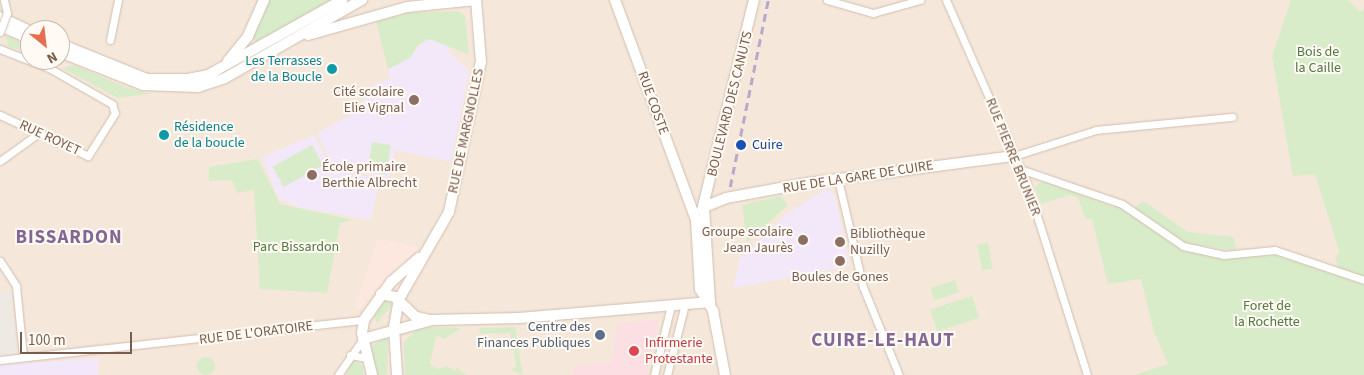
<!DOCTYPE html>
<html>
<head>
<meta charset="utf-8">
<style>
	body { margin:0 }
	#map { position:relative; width:1364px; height:375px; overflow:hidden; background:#fdf6ec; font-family:"Source Sans 3",sans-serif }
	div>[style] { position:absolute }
	.residential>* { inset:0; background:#f5e8da }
	.commercial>* { inset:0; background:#fde8e0 }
	.industrial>* { inset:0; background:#efe9e4 }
	.education>* { inset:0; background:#f3e8fa }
	.medical>* { inset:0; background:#fbdfe3 }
	.green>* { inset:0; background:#d8ecc9; transform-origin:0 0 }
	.round { border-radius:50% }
	.roads { filter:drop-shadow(0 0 1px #d1beb0) drop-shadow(0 0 1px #d1beb0) }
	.street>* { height:7px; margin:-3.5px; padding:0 3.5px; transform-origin:3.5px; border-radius:3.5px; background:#fff }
	.secondary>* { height:10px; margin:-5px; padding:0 5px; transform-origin:5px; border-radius:5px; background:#fff }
	.rail>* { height:2.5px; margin-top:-1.25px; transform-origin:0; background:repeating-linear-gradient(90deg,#b9a8c9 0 8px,transparent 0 13px) }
	.bridges { filter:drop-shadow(0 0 1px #d1beb0) drop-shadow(0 0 1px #d1beb0) }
	.street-bridge>* { height:7px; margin:-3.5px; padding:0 3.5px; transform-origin:3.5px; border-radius:3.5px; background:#fff }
	.dots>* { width:14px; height:14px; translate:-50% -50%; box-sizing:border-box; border:2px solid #fffaf3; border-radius:50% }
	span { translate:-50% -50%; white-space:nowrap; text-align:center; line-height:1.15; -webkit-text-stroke:4px #fffaf3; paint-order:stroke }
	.park-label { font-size:14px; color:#537a41 }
	.culture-label { font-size:14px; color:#0d838f }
	.right { translate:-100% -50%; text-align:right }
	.left { translate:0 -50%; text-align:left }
	.education-label { font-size:14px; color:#785e54 }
	.street-label { font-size:14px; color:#7a5c4d }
	.transit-label { font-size:14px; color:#164399 }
	.service-label { font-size:14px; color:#4e5e75 }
	.health-label { font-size:14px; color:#be3a42 }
	.district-label { font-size:19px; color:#846695; font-weight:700; letter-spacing:1px }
	.north { position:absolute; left:20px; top:20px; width:50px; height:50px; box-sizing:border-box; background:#fffaf3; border:1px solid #cabbb1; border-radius:50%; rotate:151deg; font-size:14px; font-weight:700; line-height:20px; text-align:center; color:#7a5c4d }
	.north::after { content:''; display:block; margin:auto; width:18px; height:22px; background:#e76f51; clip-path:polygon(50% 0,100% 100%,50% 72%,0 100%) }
	.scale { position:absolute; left:20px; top:332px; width:112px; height:22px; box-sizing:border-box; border:2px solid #7a5c4d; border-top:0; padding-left:6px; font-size:15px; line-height:18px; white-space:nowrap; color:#7a5c4d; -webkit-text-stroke:4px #fffaf3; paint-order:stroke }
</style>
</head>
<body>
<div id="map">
	<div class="residential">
		<div style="clip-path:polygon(evenodd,0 0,1364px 0,1364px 375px,0 375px,0 0,30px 30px,60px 30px,60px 60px,30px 60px,30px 30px)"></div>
	</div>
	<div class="commercial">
		<div style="clip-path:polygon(378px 239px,419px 247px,358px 310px,355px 305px)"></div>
	</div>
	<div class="industrial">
		<div style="clip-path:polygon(12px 291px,17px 355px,0 356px,0 293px)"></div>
	</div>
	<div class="education">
		<div style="clip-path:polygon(424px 40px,436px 40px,449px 47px,448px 51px,469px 72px,451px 162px,395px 150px,389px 178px,334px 168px,317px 133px,357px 112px,372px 85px,390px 79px,388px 69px,410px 58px)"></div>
		<div style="clip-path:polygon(314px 135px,332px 170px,380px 179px,371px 220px,297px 207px,278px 198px,262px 157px)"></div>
		<div style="clip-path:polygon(828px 188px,835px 196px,850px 266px,734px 288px,739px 260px,788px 213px)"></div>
		<div style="clip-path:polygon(98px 358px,98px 375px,0 375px,0 365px)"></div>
	</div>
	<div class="medical">
		<div style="clip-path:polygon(658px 320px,647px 375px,573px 375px,572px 366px,612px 363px,617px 323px)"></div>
	</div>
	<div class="green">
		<div style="clip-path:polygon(269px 0,332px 0,257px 43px,252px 38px)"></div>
		<div style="clip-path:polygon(1291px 0,1348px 0,1360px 12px,1364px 9px,1364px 277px,1338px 268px,1335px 255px,1340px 254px,1315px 174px,1293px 176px,1272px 56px)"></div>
		<div style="clip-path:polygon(459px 11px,465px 16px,469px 54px,429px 39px,419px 44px,410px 58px,388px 69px,376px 22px,409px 13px)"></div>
		<div style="clip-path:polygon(5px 35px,28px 46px,30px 52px,9px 47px)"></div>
		<div style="clip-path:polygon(74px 65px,127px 88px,150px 94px,118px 98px,62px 68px)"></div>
		<div style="left:372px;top:142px;width:19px;height:30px;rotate:9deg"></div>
		<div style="left:312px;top:145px;width:23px;height:45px;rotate:61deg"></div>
		<div style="clip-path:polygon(258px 159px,280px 204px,353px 220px,340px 223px,327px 293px,260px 289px,254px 190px,237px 193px,232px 180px,209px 181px,209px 167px)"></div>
		<div style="clip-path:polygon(1044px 181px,1113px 207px,1118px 205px,1183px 250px,1224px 258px,1276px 254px,1364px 285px,1364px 375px,1134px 375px,1168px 364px,1154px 332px,1141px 279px,1108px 284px,1092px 219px,1086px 220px,1078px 198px,1070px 195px,1041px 204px,1035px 186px)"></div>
		<div style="clip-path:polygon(780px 196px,788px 205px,747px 242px,742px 205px)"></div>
		<div style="clip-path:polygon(1143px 201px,1188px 232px,1234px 237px,1236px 251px,1184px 243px,1134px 208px)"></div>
		<div style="left:988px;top:243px;width:26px;height:11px;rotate:79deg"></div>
		<div style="left:955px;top:280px;width:13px;height:26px;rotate:72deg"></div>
		<div style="left:972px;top:296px;width:23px;height:44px;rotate:72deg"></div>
		<div style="clip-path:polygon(384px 300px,393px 304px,377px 323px,374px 316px)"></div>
		<div style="clip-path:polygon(419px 327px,461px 328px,444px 339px,436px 335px,430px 364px,438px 369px,446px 366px,455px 371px,457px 367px,466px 375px,405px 375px,404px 342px)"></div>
		<div style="clip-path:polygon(515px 327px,523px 375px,511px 370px,516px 366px,514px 350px,508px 351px,513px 346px,510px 333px,480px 334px,479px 328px)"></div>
		<div style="clip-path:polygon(388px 336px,387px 375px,375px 375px,370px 347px)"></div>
		<div class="round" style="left:197px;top:357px;width:18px;height:18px"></div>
		<div style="clip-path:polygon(353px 361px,362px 365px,364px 375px,346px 375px)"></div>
	</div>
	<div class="roads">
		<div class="street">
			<div style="left:827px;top:0;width:48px;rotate:15.8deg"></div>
			<div style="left:873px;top:13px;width:49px;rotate:-15.5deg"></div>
			<div style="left:946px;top:0;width:198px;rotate:66.2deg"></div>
			<div style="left:1026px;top:181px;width:203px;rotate:72.5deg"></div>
			<div style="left:110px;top:40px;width:41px;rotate:-78.7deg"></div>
			<div style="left:0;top:49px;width:53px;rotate:21.2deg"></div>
			<div style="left:49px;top:68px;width:73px;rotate:29.7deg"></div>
			<div style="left:112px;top:104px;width:9px;rotate:72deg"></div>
			<div style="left:115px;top:113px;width:51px;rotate:122.1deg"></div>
			<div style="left:88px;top:156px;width:97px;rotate:-155deg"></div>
			<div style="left:1014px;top:156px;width:86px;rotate:-17.6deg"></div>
			<div style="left:1096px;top:130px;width:137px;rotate:-5.5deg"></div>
			<div style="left:0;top:161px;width:48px;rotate:-35.7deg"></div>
			<div style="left:1020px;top:169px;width:108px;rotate:18.9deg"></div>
			<div style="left:1122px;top:204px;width:74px;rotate:34.5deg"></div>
			<div style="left:1183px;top:246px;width:42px;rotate:12.4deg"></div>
			<div style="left:1224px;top:255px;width:51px;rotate:-5.6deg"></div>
			<div style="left:1275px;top:250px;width:94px;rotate:18.6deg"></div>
			<div style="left:838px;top:179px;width:111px;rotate:77deg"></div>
			<div style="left:863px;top:287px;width:95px;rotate:67.8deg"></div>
			<div style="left:0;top:261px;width:30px;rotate:57deg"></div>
			<div style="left:16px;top:286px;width:70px;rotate:84.3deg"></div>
			<div style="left:350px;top:355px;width:17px;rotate:10deg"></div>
			<div style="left:0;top:360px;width:366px;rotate:-6.3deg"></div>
			<div style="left:338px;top:375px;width:44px;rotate:-55.2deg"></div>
			<div style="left:654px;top:375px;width:72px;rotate:-76.3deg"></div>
			<div style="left:667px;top:375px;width:73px;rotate:-75.8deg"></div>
		</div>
		<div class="secondary">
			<div style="left:615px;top:0;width:234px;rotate:69.8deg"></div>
			<div style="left:696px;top:220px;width:69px;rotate:86.7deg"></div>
			<div style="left:700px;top:289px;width:26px;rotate:59deg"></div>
			<div style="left:713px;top:311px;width:65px;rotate:79.4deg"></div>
			<div style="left:0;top:17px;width:33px;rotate:25deg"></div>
			<div style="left:0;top:26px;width:33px;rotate:23deg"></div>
			<div style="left:308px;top:35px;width:103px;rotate:-15.8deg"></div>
			<div style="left:407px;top:7px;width:69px;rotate:-5.8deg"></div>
			<div style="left:60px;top:44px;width:94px;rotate:21.9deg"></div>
			<div style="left:147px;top:79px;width:41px"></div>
			<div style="left:188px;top:79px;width:20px;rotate:-11deg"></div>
			<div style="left:208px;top:75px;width:154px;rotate:-29.2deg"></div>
			<div style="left:60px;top:52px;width:89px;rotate:21.7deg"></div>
			<div style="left:143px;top:85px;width:55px;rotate:2.1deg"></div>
			<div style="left:198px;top:87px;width:28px;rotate:-18deg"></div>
			<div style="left:225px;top:78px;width:158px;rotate:-29.7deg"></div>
			<div style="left:228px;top:61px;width:32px;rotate:-51deg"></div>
			<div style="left:248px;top:36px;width:39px;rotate:-66deg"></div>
			<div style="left:704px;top:207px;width:24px;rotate:-22deg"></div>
			<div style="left:726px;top:198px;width:83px;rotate:-10.4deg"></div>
			<div style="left:808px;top:183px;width:208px;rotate:-7.5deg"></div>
			<div style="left:704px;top:207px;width:95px;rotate:86.4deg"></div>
			<div style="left:702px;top:210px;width:216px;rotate:-76.1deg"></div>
			<div style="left:381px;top:294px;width:14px;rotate:12deg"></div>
			<div style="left:395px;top:297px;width:29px;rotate:44deg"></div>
			<div style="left:416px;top:317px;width:10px;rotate:11deg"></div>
			<div style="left:363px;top:339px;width:72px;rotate:-15.4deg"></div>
			<div style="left:432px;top:320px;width:87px;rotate:-1.3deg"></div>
			<div style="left:519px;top:318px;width:192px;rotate:-4.8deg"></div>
			<div style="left:372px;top:375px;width:43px;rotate:-103.4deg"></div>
			<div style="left:362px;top:333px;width:13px;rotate:-81deg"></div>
			<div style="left:364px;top:320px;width:47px;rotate:-54.6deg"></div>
			<div style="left:391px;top:282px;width:37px;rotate:-41deg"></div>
			<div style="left:397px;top:375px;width:48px;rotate:-93.6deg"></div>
			<div style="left:394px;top:327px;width:28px;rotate:-80deg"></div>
			<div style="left:399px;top:299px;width:100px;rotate:-60.1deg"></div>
			<div style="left:449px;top:212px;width:153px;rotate:-78deg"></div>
			<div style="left:481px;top:62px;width:62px;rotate:-94.6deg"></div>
		</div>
	</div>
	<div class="rail">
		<div style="left:730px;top:187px;width:191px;rotate:-78.5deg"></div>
	</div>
	<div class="bridges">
		<div class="street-bridge">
			<div style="left:0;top:32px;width:20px;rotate:-70deg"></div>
			<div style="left:7px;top:13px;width:13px;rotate:-103deg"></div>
		</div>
	</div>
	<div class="dots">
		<div style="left:332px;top:69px;background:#0f9aa8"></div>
		<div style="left:414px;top:100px;background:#8d6e63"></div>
		<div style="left:164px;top:135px;background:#0f9aa8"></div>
		<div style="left:741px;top:145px;background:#1a4fb4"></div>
		<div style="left:312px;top:175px;background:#8d6e63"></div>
		<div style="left:803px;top:240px;background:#8d6e63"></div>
		<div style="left:840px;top:242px;background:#8d6e63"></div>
		<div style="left:840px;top:261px;background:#8d6e63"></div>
		<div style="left:600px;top:335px;background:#5c6f8a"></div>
		<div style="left:634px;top:351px;background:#e0444e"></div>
	</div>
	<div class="park-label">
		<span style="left:1318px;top:60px">Bois de<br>la Caille</span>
		<span style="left:296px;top:247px">Parc Bissardon</span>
		<span style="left:1267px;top:314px">Foret de<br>la Rochette</span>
	</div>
	<div class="culture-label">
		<span class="right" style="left:322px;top:69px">Les Terrasses<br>de la Boucle</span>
		<span class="left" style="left:174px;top:135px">Résidence<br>de la boucle</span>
	</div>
	<div class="education-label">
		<span class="right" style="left:404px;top:100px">Cité scolaire<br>Elie Vignal</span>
		<span class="left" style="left:322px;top:175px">École primaire<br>Berthie Albrecht</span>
		<span class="right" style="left:793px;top:240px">Groupe scolaire<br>Jean Jaurès</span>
		<span class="left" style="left:850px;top:242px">Bibliothèque<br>Nuzilly</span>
		<span style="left:840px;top:277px">Boules de Gones</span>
	</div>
	<div class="street-label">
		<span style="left:653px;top:103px;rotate:70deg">RUE COSTE</span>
		<span style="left:730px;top:104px;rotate:-76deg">BOULEVARD DES CANUTS</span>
		<span style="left:466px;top:131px;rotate:-78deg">RUE DE MARGNOLLES</span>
		<span style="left:50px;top:138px;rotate:25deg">RUE ROYET</span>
		<span style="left:1013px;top:157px;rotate:68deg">RUE PIERRE BRUNIER</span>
		<span style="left:858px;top:177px;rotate:-9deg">RUE DE LA GARE DE CUIRE</span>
		<span style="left:256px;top:333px;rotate:-7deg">RUE DE L'ORATOIRE</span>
	</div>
	<div class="transit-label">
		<span class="left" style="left:752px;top:145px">Cuire</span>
	</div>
	<div class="service-label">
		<span class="right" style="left:590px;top:335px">Centre des<br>Finances Publiques</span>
	</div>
	<div class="health-label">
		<span class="left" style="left:645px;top:351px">Infirmerie<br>Protestante</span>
	</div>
	<div class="district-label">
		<span style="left:69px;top:238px">BISSARDON</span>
		<span style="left:883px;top:341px">CUIRE-LE-HAUT</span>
	</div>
	<div class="north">N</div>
	<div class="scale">100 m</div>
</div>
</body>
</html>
